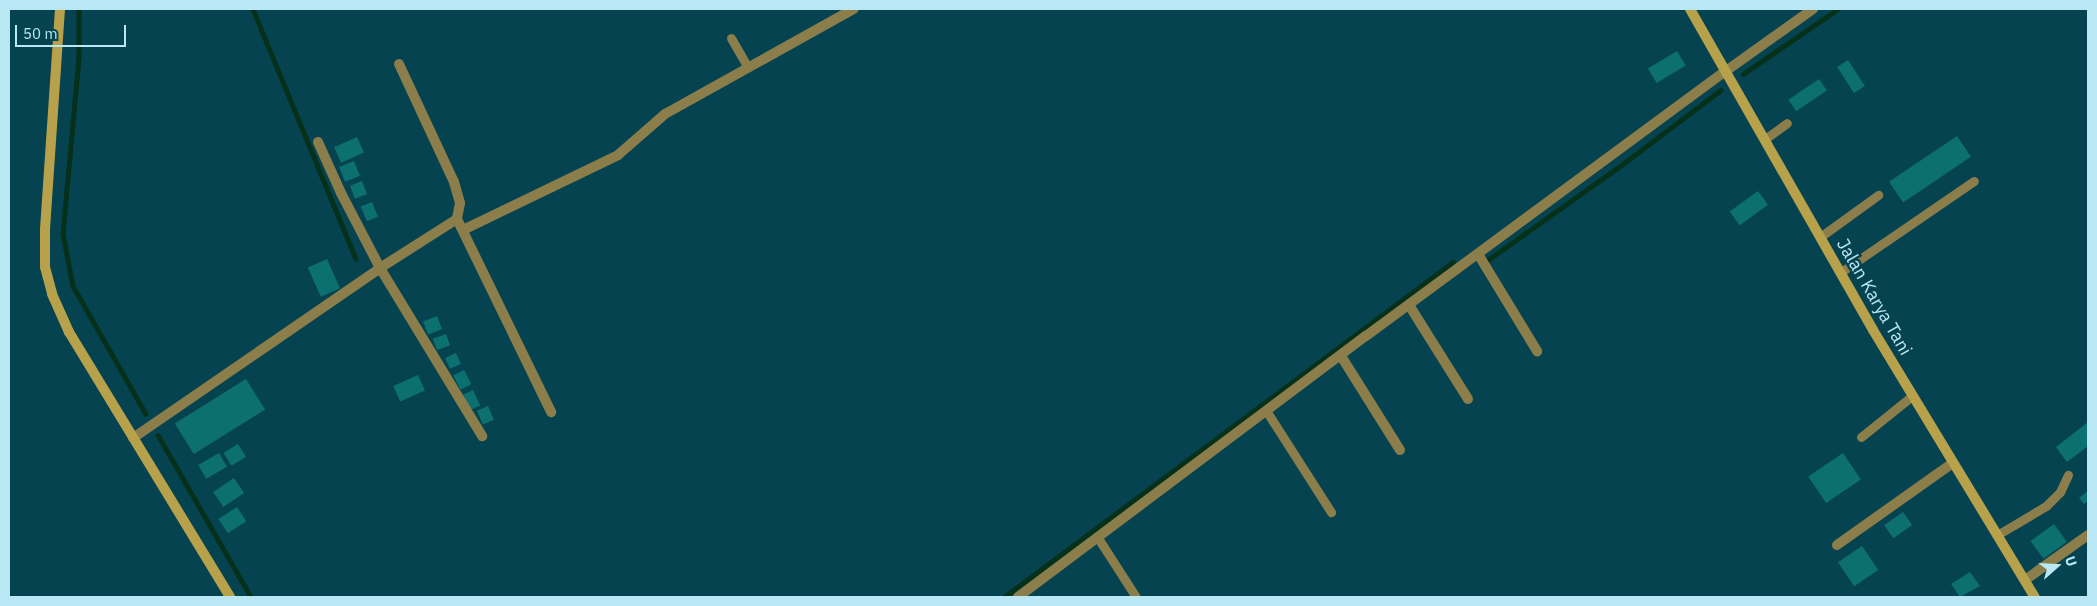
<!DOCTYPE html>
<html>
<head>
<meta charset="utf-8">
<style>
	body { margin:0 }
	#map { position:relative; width:2097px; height:606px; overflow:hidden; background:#064350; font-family:"IBM Plex Sans",sans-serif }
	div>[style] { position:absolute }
	.stream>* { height:4.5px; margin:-2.25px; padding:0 2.25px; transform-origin:2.25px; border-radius:2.25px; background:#05301a }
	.building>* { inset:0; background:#0c7071; transform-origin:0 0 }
	.lane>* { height:9px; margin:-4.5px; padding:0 4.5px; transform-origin:4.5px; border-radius:4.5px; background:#8b7e4a }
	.street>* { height:10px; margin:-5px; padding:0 5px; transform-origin:5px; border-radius:5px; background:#8b7e4a }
	.secondary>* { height:10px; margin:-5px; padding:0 5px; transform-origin:5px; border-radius:5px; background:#b7a24b }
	span { translate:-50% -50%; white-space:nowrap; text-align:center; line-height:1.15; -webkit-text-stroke:5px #064350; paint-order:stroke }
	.street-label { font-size:18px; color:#b9e7f3 }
	.frame { position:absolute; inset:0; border:10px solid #b9e7f3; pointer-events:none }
	.north { position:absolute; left:2032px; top:541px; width:50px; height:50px; -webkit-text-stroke:4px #064350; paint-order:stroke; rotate:71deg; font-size:14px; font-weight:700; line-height:20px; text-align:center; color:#b9e7f3 }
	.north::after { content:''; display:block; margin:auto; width:18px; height:22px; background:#b9e7f3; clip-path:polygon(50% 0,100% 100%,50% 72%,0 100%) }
	.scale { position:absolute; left:15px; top:25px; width:111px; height:22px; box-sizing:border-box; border:2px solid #b9e7f3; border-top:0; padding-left:6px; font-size:15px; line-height:18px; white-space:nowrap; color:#b9e7f3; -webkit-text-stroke:4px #064350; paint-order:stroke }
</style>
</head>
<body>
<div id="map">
	<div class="stream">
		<div style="left:79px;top:9px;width:49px;rotate:90deg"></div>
		<div style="left:79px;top:58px;width:177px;rotate:95.2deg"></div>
		<div style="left:63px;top:234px;width:53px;rotate:79.1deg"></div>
		<div style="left:73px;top:286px;width:147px;rotate:60.3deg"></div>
		<div style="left:253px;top:9px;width:270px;rotate:67.6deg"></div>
		<div style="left:1743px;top:74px;width:115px;rotate:-34.4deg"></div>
		<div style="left:1485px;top:262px;width:161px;rotate:-35.4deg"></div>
		<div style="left:1616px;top:169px;width:131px;rotate:-37deg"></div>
		<div style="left:158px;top:435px;width:187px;rotate:60.1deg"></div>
		<div style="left:1004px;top:597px;width:560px;rotate:-36.73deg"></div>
	</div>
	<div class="building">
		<div style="left:1677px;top:51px;width:17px;height:34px;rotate:59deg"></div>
		<div style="left:1848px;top:60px;width:31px;height:13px;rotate:57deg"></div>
		<div style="left:1819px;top:79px;width:14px;height:37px;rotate:56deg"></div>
		<div style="left:1957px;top:136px;width:25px;height:82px;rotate:56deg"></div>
		<div style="left:357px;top:137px;width:17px;height:25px;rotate:66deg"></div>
		<div style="left:354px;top:161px;width:16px;height:16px;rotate:68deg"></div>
		<div style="left:362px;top:181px;width:14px;height:13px;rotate:69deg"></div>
		<div style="left:1758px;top:191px;width:17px;height:35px;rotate:54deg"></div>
		<div style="left:372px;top:202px;width:16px;height:12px;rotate:68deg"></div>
		<div style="left:327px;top:259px;width:32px;height:21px;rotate:66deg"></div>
		<div style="left:437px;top:316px;width:14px;height:15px;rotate:69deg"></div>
		<div style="left:446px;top:334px;width:12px;height:14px;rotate:70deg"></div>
		<div style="left:456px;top:353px;width:12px;height:12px;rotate:66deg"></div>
		<div style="left:464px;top:370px;width:16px;height:12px;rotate:63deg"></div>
		<div style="left:418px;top:375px;width:17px;height:27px;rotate:66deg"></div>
		<div style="left:246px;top:379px;width:36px;height:84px;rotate:58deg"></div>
		<div style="left:473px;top:390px;width:17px;height:11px;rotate:65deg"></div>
		<div style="left:488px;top:406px;width:15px;height:12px;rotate:67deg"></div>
		<div style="clip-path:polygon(2088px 422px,2088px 446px,2067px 462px,2056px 447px)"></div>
		<div style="left:238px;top:444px;width:15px;height:17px;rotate:58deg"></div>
		<div style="left:219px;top:453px;width:16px;height:24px;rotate:60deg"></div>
		<div style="left:1843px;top:453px;width:32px;height:42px;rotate:56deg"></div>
		<div style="left:234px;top:478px;width:18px;height:25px;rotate:56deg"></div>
		<div style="clip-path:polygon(2088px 491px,2088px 501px,2084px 504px,2079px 498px)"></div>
		<div style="left:237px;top:507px;width:17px;height:22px;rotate:57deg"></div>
		<div style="left:1903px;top:512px;width:16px;height:23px;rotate:55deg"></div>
		<div style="left:2054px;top:524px;width:22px;height:29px;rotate:54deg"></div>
		<div style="left:1862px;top:546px;width:29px;height:29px;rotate:56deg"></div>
		<div style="clip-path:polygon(1970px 572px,1980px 586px,1960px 597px,1951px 584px)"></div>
	</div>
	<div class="lane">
		<div style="left:731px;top:38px;width:34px;rotate:60deg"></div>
		<div style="left:1765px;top:139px;width:27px;rotate:-36deg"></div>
		<div style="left:1820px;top:237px;width:72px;rotate:-35.9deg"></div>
		<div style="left:1841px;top:272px;width:161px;rotate:-34.4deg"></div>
		<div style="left:1267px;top:412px;width:119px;rotate:57.4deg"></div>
		<div style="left:1861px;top:437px;width:65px;rotate:-38.8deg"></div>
		<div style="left:1997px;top:535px;width:57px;rotate:-30.6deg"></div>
		<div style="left:2046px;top:506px;width:20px;rotate:-45deg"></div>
		<div style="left:2060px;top:492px;width:19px;rotate:-65deg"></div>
		<div style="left:1098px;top:538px;width:70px;rotate:57.2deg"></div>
	</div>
	<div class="street">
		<div style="left:399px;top:64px;width:130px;rotate:65deg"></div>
		<div style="left:454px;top:182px;width:22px;rotate:74deg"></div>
		<div style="left:460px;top:203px;width:16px;rotate:101deg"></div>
		<div style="left:457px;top:219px;width:215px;rotate:64deg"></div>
		<div style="left:318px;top:142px;width:56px;rotate:65.7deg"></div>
		<div style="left:341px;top:193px;width:85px;rotate:62.5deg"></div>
		<div style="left:380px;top:268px;width:197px;rotate:58.7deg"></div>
		<div style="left:463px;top:230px;width:172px;rotate:-25.8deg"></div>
		<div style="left:618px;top:155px;width:62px;rotate:-41.1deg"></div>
		<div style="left:665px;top:114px;width:216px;rotate:-29.1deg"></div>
		<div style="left:1478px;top:254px;width:114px;rotate:58.7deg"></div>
		<div style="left:1409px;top:305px;width:111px;rotate:57.9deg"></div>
		<div style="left:1341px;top:356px;width:111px;rotate:57.9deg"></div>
		<div style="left:133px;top:438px;width:300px;rotate:-34.5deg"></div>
		<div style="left:380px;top:268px;width:91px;rotate:-32.5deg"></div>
		<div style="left:1837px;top:545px;width:142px;rotate:-35.3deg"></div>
		<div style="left:2025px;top:580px;width:77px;rotate:-35.5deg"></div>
		<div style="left:1018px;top:597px;width:435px;rotate:-36.9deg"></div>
		<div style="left:1366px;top:336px;width:447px;rotate:-36.4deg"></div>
		<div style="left:1726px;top:71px;width:107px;rotate:-35.5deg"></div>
	</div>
	<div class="secondary">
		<div style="left:60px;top:9px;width:222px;rotate:93.9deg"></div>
		<div style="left:45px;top:230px;width:37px;rotate:90deg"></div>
		<div style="left:45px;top:267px;width:28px;rotate:75deg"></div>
		<div style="left:52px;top:294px;width:42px;rotate:65.9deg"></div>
		<div style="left:69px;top:332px;width:310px;rotate:58.7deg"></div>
		<div style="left:1690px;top:9px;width:369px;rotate:60.3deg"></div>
		<div style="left:1873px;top:330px;width:312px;rotate:58.8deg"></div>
	</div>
	<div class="street-label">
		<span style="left:1874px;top:297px;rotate:60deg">Jalan Karya Tani</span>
	</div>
	<div class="frame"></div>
	<div class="north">U</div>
	<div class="scale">50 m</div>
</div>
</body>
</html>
